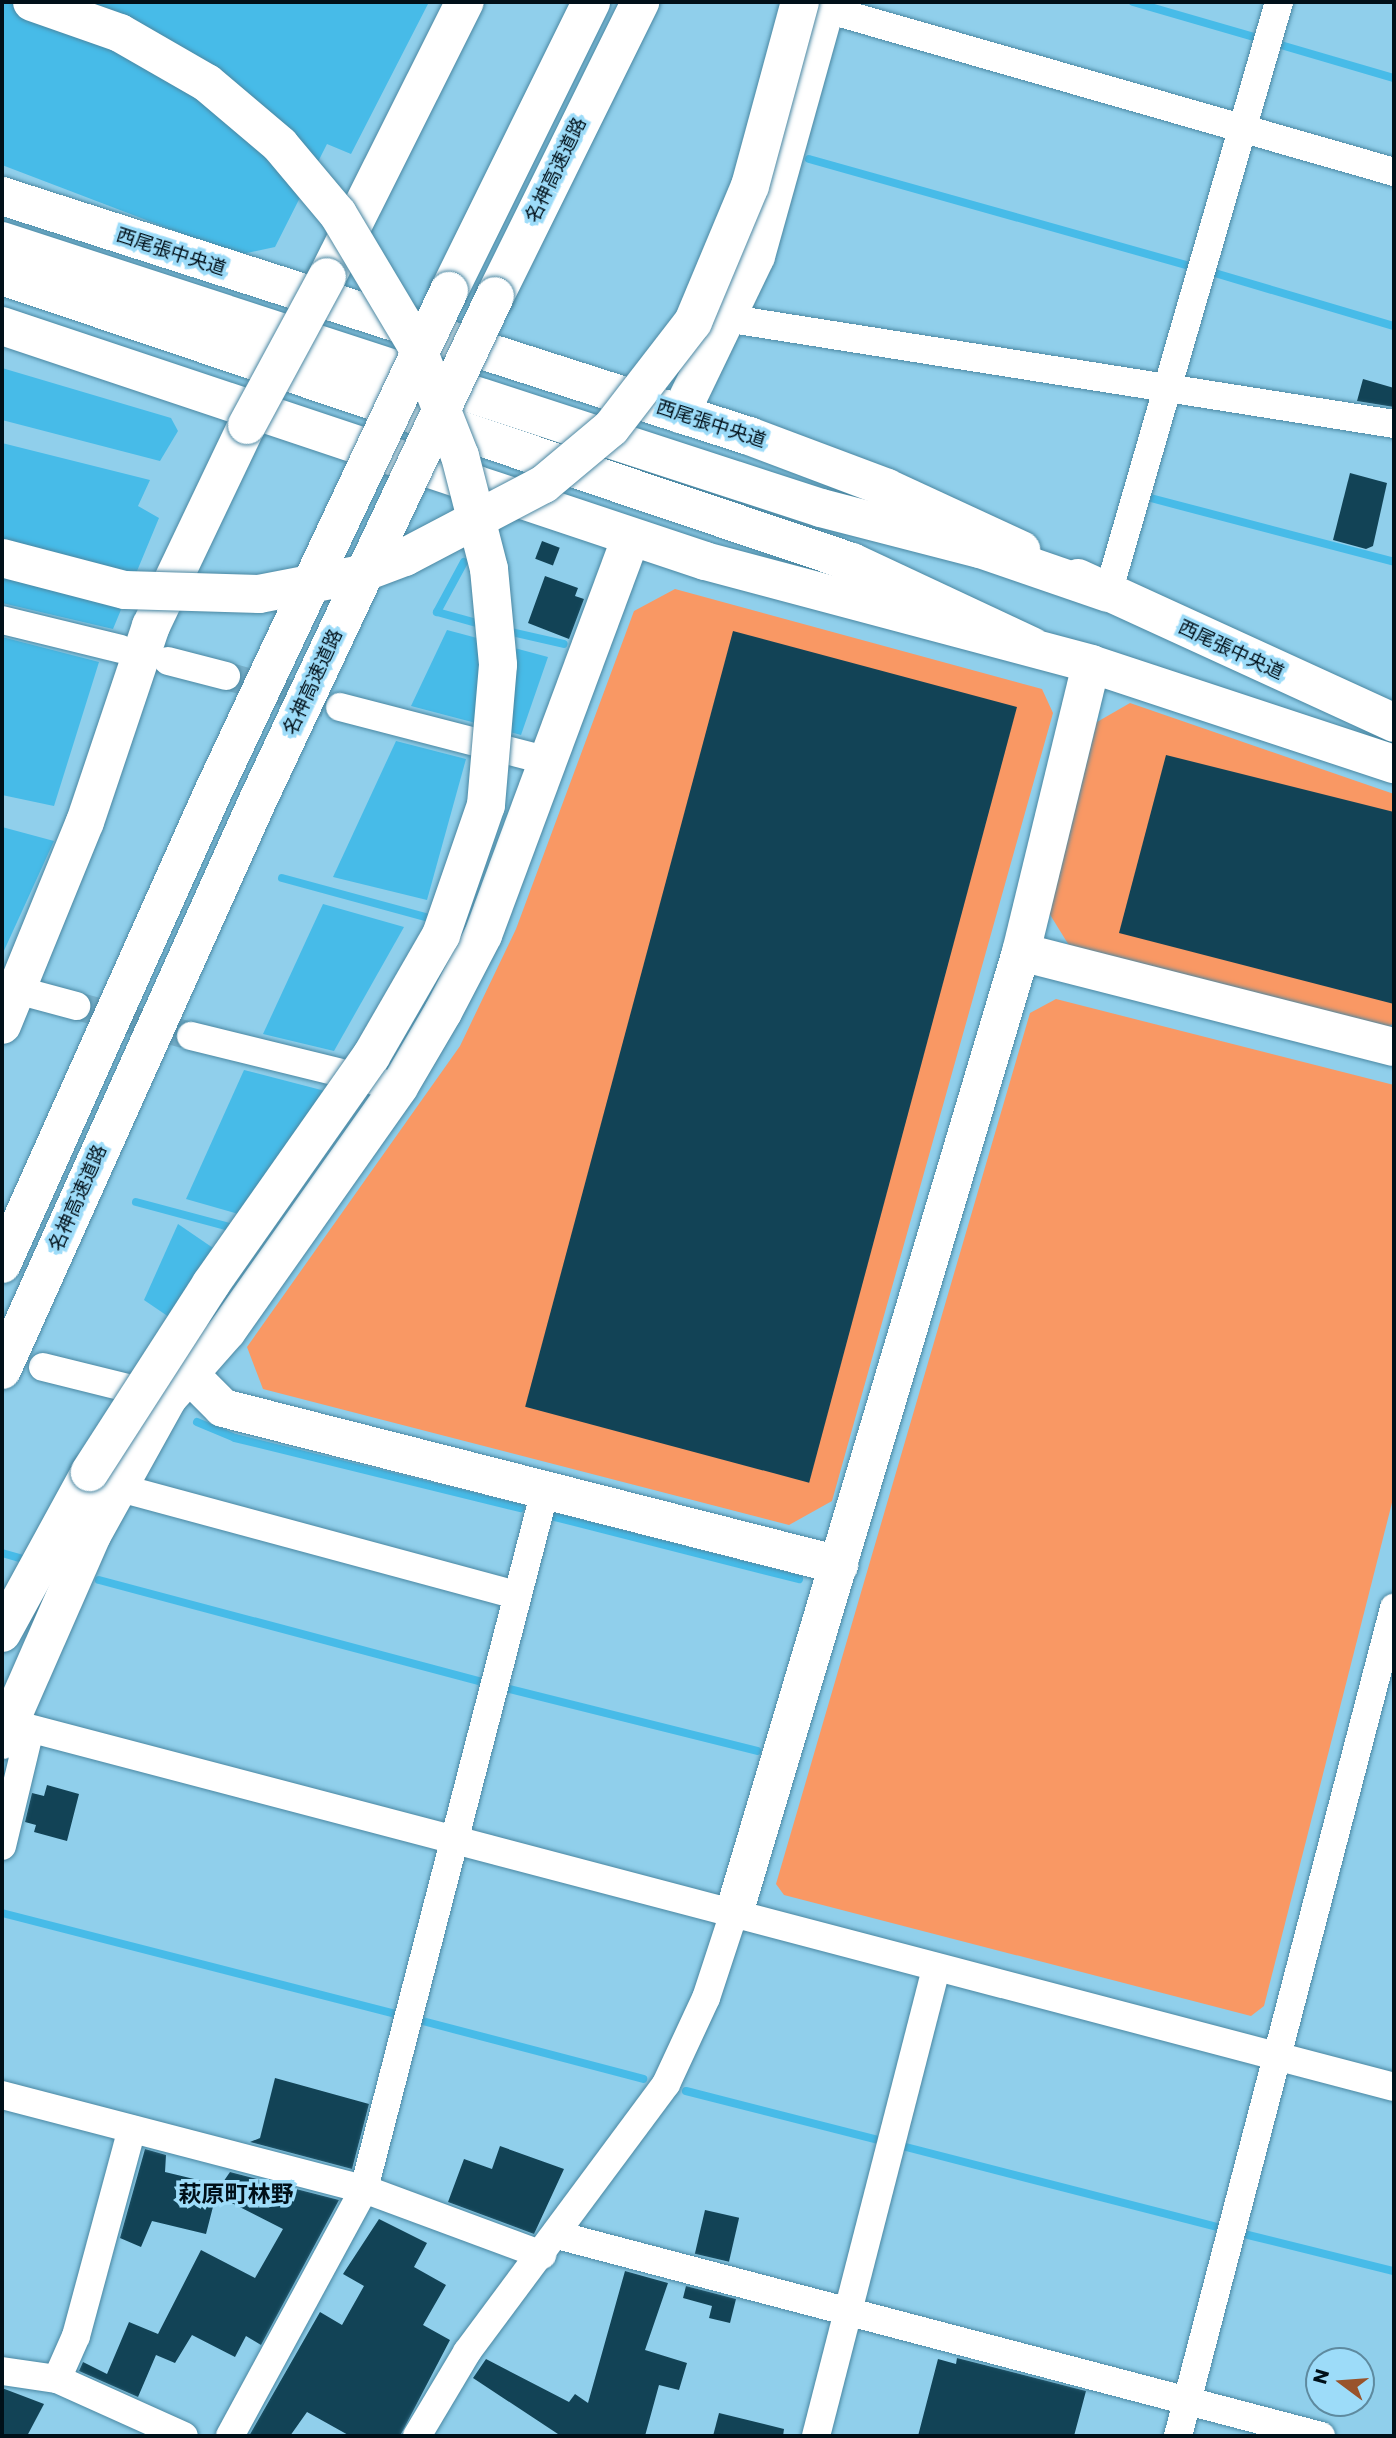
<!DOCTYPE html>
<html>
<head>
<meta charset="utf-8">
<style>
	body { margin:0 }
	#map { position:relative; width:1396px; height:2438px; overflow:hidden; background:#90cfeb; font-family:Poppins,"Noto Sans JP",sans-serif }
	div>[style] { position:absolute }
	.green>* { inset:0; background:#f99864 }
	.water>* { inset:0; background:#47bbe8 }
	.stream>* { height:8px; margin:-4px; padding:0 4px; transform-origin:4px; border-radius:4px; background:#47bbe8 }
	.building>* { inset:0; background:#124356; transform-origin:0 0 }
	.street-tunnel>* { height:28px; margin-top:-14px; transform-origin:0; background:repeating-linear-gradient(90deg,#7ab2cc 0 28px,transparent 0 42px) }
	.roads { filter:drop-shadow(0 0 2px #4a87a2) drop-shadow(0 0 2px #4a87a2) }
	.street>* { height:28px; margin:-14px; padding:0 14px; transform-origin:14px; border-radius:14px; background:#fff }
	.secondary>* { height:38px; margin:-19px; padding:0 19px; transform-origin:19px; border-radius:19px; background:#fff }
	.primary>* { height:38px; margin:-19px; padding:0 19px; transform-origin:19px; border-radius:19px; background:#fff }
	.highway>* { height:38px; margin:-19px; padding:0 19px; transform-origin:19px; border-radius:19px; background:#fff }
	.bridges { filter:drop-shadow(0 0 2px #4a87a2) drop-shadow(0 0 2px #4a87a2) }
	.secondary-bridge>* { height:38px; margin:-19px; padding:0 19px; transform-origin:19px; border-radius:19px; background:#fff }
	.highway-bridge>* { height:38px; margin:-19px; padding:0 19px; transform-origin:19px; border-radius:19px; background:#fff }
	span { translate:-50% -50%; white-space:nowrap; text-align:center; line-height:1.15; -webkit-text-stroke:7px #9ddcf9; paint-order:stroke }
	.street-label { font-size:19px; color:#001019 }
	.quarter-label { font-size:23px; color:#001019; font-weight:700 }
	.frame { position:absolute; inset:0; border:4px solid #001019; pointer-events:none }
	.north { position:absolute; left:1305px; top:2347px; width:70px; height:70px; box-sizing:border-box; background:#9ddcf9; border:2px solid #5e8a9f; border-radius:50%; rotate:286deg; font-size:19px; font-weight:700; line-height:28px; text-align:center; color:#001019 }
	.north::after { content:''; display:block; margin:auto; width:24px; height:32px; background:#99532b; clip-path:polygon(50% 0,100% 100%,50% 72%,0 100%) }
</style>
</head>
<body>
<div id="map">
	<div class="green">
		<div style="clip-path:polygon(675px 589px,1042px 689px,1053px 713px,832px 1501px,789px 1525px,263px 1389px,247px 1347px,460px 1046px,516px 929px,634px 611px)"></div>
		<div style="clip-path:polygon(1130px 703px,1394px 794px,1394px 1023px,1388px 1027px,1070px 947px,1049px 913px,1097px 722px)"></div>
		<div style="clip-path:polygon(1056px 999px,1394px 1085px,1394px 1495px,1264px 2006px,1251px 2016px,784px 1895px,776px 1884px,1030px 1013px)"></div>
	</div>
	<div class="water">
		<div style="clip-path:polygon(2px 2px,429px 2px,351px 154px,327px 144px,275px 247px,238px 255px,2px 165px)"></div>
		<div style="clip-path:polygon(2px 368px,171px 418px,178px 431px,160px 461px,2px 420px)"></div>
		<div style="clip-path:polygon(2px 443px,150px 480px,138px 506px,159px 518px,113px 629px,2px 603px)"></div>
		<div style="clip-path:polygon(447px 630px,548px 657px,521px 735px,411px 706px)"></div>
		<div style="clip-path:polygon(2px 637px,99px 662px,54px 806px,2px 795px)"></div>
		<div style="clip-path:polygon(396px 741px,466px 759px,427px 900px,333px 877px)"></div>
		<div style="clip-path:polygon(2px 827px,54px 841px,2px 955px)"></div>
		<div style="clip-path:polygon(323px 904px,404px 927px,334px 1051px,263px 1034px)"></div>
		<div style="clip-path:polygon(244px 1070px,329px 1092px,273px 1224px,186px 1199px)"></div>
		<div style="clip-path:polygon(178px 1224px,235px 1263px,188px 1330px,144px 1300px)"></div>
	</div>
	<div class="stream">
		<div style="left:1133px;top:2px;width:130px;rotate:16.1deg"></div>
		<div style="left:1274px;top:43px;width:125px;rotate:16.3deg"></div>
		<div style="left:809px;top:159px;width:393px;rotate:15.7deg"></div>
		<div style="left:1208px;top:271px;width:194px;rotate:16.5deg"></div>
		<div style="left:1143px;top:496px;width:260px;rotate:14.7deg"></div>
		<div style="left:464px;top:562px;width:57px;rotate:118.4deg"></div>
		<div style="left:437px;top:612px;width:49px;rotate:15.5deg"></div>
		<div style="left:507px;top:631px;width:58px;rotate:12.8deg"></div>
		<div style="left:282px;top:878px;width:149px;rotate:15.2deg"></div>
		<div style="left:136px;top:1202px;width:105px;rotate:15deg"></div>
		<div style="left:197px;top:1422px;width:41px;rotate:22.8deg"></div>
		<div style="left:235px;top:1438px;width:294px;rotate:13.8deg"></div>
		<div style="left:551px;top:1516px;width:256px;rotate:14.3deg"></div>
		<div style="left:2px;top:1553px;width:25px;rotate:16deg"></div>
		<div style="left:99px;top:1580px;width:401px;rotate:14.9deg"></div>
		<div style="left:501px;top:1687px;width:264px;rotate:14deg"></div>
		<div style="left:2px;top:1913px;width:411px;rotate:14.4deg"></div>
		<div style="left:415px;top:2019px;width:236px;rotate:14.7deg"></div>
		<div style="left:686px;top:2091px;width:202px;rotate:14.3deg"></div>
		<div style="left:902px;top:2146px;width:330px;rotate:14.4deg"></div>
		<div style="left:1248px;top:2235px;width:150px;rotate:13.9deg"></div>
	</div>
	<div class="building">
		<div style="clip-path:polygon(1363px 379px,1394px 388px,1394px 407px,1357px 401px)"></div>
		<div style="clip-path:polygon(1350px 473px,1387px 483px,1373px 546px,1366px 549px,1333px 540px)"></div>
		<div style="left:542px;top:541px;width:19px;height:19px;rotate:21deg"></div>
		<div style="clip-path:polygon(545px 576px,578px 588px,575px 596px,584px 599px,569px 639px,528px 623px)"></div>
		<div style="left:733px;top:631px;width:294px;height:803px;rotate:15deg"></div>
		<div style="clip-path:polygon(1166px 755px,1394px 812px,1394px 1004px,1119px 933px)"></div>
		<div style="clip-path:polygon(47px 1785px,79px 1794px,67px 1841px,34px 1832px,36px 1825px,25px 1822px,32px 1793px,44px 1796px)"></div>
		<div style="clip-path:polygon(275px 2078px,369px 2104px,352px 2169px,250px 2142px,260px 2138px)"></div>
		<div style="clip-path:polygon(500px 2146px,564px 2169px,534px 2234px,448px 2202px,464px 2159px,492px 2169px)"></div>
		<div style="clip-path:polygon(145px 2149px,166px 2155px,165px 2172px,219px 2185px,217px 2191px,230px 2172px,339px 2200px,261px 2345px,246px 2336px,235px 2357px,192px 2335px,175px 2363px,156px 2355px,138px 2397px,79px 2371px,83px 2362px,107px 2374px,129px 2322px,158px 2334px,201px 2250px,255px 2278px,283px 2229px,216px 2195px,206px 2234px,152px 2221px,141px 2247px,120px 2238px)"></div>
		<div style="left:705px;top:2210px;width:35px;height:45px;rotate:13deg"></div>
		<div style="clip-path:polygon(379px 2219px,427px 2243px,414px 2267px,446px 2285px,423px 2325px,450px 2340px,400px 2436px,350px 2436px,307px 2412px,290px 2436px,249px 2436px,320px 2312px,342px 2325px,364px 2286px,343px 2274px)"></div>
		<div style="clip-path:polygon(625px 2271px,668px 2283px,645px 2350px,687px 2363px,679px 2390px,659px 2385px,645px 2436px,561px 2436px,473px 2378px,486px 2359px,569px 2402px,575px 2394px,588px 2403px)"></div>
		<div style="clip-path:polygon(686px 2286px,736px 2299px,730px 2323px,709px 2318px,712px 2306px,683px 2298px)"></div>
		<div style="clip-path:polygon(957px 2358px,1086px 2391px,1074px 2436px,918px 2436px,938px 2359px,956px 2364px)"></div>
		<div style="clip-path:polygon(2px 2388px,44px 2404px,27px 2436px,2px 2436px)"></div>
		<div style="clip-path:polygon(719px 2413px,784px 2429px,783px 2436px,713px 2436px)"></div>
	</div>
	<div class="street-tunnel">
		<div style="left:226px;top:676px;width:103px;rotate:15.3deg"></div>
		<div style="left:76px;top:1006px;width:119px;rotate:14.6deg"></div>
	</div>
	<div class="roads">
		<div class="street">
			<div style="left:809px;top:4px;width:609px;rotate:16.02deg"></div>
			<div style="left:725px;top:318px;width:677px;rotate:9deg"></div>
			<div style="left:1108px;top:593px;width:615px;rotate:-73.86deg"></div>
			<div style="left:2px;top:620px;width:122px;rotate:13.7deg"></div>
			<div style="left:168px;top:661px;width:60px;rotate:14.5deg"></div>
			<div style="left:340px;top:707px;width:216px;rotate:14.5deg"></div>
			<div style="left:2px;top:986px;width:77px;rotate:15.1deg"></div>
			<div style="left:191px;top:1036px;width:214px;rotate:13.8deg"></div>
			<div style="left:43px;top:1367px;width:121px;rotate:13.9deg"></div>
			<div style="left:116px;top:1487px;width:414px;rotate:15.1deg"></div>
			<div style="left:2px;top:1721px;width:1439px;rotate:14.73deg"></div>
			<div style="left:2px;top:1846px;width:120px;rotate:-76.5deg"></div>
			<div style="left:2px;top:2095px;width:374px;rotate:14.6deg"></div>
			<div style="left:364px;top:2189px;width:190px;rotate:20.3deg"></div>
			<div style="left:557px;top:2235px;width:790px;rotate:14.74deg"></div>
			<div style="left:2px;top:2371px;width:56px;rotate:8.3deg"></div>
			<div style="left:57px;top:2379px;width:139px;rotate:24.2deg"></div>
			<div style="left:57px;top:2379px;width:47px;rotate:-66.2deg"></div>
			<div style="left:76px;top:2336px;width:214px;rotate:-74.9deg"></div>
			<div style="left:230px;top:2436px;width:281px;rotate:-61.5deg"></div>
			<div style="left:364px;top:2189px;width:722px;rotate:-75.48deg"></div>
			<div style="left:417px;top:2436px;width:98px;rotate:-59.2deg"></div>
			<div style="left:467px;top:2352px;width:334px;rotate:-53.4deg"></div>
			<div style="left:666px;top:2084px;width:95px;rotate:-65.1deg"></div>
			<div style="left:706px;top:1998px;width:89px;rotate:-71.8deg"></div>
			<div style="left:816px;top:2436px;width:484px;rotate:-75.6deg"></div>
			<div style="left:1178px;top:2436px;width:856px;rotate:-75.38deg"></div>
		</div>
		<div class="secondary">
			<div style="left:327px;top:277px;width:308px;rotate:-63.4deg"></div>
			<div style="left:680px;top:414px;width:175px;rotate:-64.3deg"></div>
			<div style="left:756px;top:256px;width:264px;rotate:-74.4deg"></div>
			<div style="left:1021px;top:952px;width:385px;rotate:14.3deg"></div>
			<div style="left:2px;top:1025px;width:219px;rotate:-67.8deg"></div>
			<div style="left:85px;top:822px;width:207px;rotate:-71.4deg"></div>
			<div style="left:151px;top:626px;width:223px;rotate:-64.5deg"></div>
			<div style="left:189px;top:1374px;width:48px;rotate:45deg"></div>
			<div style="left:223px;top:1408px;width:636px;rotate:14.3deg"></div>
			<div style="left:2px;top:1740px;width:224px;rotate:-66.3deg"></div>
			<div style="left:92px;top:1535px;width:157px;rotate:-61deg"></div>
			<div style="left:168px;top:1398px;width:89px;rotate:-48.6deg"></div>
			<div style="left:227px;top:1331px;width:299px;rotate:-54.8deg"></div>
			<div style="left:399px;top:1087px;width:87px;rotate:-59.6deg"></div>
			<div style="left:443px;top:1012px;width:87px;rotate:-62.5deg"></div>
			<div style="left:483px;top:935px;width:424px;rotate:-69.6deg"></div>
			<div style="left:734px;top:1913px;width:1003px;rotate:-73.37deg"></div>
			<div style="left:1021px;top:952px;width:296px;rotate:-76.3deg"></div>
		</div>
		<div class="primary">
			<div style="left:2px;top:196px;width:785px;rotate:17.81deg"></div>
			<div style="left:749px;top:436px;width:147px;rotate:20.6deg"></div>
			<div style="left:887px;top:488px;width:148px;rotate:24.8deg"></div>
			<div style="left:2px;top:326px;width:741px;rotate:18.48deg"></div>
			<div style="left:705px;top:561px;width:400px;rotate:14.9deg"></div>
			<div style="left:1091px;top:664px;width:319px;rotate:18.3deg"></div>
			<div style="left:1078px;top:578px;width:348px;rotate:24.6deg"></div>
		</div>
		<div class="highway">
			<div style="left:2px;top:241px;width:861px;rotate:18.06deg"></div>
			<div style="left:821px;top:508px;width:164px;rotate:14.5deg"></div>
			<div style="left:980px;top:549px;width:135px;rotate:19deg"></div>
			<div style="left:2px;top:276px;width:897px;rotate:18.6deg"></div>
			<div style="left:852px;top:562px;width:198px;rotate:25.1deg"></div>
			<div style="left:449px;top:291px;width:322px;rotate:-63.8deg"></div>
			<div style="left:495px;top:296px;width:328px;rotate:-63.7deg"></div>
			<div style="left:2px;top:1633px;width:183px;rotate:-61.3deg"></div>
		</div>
	</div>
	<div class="bridges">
		<div class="secondary-bridge">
			<div style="left:247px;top:425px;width:168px;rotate:-61.6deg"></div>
		</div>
		<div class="highway-bridge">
			<div style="left:32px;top:2px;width:93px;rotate:19.4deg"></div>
			<div style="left:120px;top:33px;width:100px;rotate:29.9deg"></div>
			<div style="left:207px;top:83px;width:96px;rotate:40.3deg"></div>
			<div style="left:280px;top:145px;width:90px;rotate:50deg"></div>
			<div style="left:338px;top:214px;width:152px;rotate:59.2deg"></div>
			<div style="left:416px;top:345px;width:119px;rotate:68.4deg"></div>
			<div style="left:460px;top:456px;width:117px;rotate:75.6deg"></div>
			<div style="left:489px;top:569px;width:96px;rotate:84.6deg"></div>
			<div style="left:498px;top:665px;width:141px;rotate:94.9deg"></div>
			<div style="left:486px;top:805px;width:138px;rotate:109.1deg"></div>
			<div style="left:441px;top:935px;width:140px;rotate:120deg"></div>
			<div style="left:371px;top:1056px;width:279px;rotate:125.1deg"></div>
			<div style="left:211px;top:1284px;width:224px;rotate:122.8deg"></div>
			<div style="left:2px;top:558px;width:127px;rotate:14.6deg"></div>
			<div style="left:125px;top:590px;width:134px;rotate:1.7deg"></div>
			<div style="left:259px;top:594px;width:100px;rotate:-11deg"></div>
			<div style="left:357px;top:575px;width:51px;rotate:-20.6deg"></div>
			<div style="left:405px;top:557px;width:157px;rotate:-27.7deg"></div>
			<div style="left:544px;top:484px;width:87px;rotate:-39.9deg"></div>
			<div style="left:611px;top:428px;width:134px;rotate:-52.3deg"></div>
			<div style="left:693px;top:322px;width:147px;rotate:-67.3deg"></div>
			<div style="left:750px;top:186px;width:191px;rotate:-74.8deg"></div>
			<div style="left:2px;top:1264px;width:517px;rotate:-65.91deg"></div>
			<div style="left:213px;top:792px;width:554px;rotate:-64.78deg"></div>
			<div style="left:2px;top:1370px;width:623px;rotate:-65.82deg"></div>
			<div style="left:257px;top:802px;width:559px;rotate:-64.81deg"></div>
		</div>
	</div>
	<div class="street-label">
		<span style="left:556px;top:170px;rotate:-64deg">名神高速道路</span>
		<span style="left:171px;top:252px;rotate:18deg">西尾張中央道</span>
		<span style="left:711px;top:424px;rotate:18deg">西尾張中央道</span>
		<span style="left:1231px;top:650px;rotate:25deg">西尾張中央道</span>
		<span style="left:313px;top:682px;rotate:-65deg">名神高速道路</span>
		<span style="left:78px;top:1198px;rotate:-66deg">名神高速道路</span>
	</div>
	<div class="quarter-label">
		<span style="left:236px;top:2194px">萩原町林野</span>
	</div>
	<div class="frame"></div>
	<div class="north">N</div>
</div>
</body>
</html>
